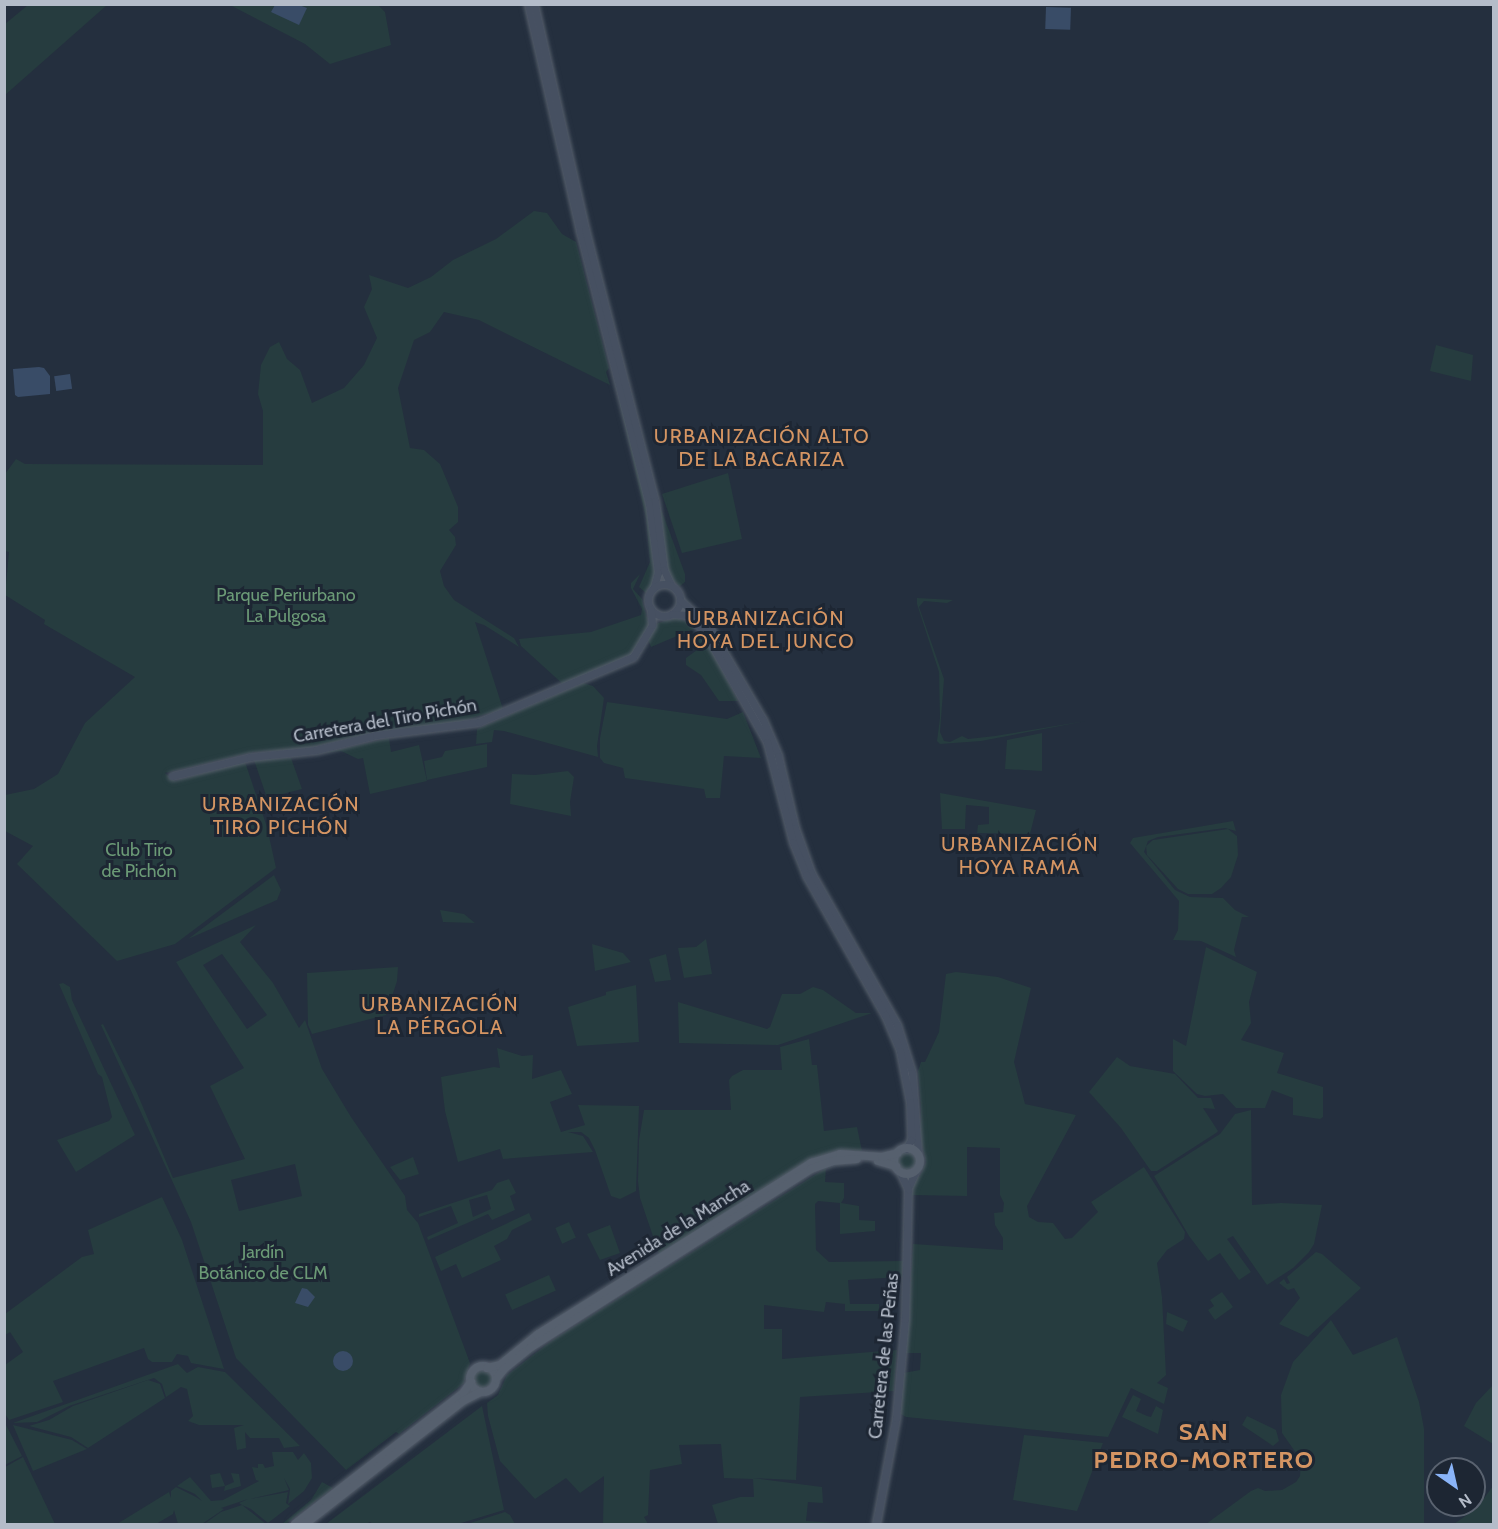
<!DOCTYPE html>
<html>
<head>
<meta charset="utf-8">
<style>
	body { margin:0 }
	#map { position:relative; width:1498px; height:1529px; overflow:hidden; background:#242f3e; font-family:Cabin,sans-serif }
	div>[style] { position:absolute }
	.green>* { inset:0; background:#263c3f; transform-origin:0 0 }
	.round { border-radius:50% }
	.water>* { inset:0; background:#394c67; transform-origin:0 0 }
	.roads { filter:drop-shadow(0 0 2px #565f6c) drop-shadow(0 0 2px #565f6c) }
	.secondary>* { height:7px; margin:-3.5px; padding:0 3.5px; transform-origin:3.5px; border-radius:3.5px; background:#465061 }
	.secondary>.ring { margin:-3.5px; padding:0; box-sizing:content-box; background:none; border:7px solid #465061; border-radius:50% }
	.primary>* { height:8px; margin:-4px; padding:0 4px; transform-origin:4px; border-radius:4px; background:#56606e }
	.primary>.ring { margin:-4px; padding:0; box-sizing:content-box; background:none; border:8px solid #56606e; border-radius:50% }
	span { translate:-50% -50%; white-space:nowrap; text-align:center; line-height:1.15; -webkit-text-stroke:6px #1d2633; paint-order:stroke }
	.park-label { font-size:18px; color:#6b9a76 }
	.street-label { font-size:18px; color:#b4bcc9 }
	.neighbourhood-label { font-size:20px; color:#d59563; letter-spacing:1.5px }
	.district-label { font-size:24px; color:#d59563; font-weight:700; letter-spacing:1.5px }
	.frame { position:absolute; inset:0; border:6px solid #b4bcc9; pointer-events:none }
	.north { position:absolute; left:1426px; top:1457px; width:60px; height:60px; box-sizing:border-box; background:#1d2633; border:2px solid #59626f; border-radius:50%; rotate:146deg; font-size:16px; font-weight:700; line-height:24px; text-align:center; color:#b4bcc9 }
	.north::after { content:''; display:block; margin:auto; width:21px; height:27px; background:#8ab4f8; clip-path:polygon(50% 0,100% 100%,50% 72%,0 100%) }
</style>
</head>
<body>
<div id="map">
	<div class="green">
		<div style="clip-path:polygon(28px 5px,107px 5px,5px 95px,5px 24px)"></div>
		<div style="clip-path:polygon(230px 5px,378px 5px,385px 12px,391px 45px,330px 64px,305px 44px)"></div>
		<div style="clip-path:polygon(534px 211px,547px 213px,562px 234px,576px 242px,609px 368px,606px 372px,610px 385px,479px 320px,444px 312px,430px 332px,414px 340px,398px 388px,410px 448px,424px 450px,440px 464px,458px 507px,458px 522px,449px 530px,455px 537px,456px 545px,440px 571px,444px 586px,454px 600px,514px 638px,519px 647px,484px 625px,475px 622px,503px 709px,452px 724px,354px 737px,304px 749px,253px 752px,165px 773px,175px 781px,245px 762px,267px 827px,276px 868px,175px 944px,117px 961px,17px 864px,33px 846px,5px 831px,4px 799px,5px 795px,34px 789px,58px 774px,85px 723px,135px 677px,44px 624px,45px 620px,5px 595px,9px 552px,5px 551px,5px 474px,16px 459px,25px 464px,263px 465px,263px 411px,258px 394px,261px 365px,270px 347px,279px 342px,287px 359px,300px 370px,312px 403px,344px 388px,364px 365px,377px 338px,364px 307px,372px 289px,369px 275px,408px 288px,431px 277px,453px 260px,496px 239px)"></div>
		<div style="clip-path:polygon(1436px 345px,1473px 355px,1471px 381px,1430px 371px)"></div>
		<div style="clip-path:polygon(613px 374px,648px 512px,655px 575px,654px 583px,646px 593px,639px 587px,650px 562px,646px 518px)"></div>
		<div style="clip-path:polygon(728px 473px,742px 539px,682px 553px,662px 494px)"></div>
		<div style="clip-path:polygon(660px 506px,685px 574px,685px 582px,680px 586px,673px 581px,667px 570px)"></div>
		<div style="clip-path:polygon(640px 574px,633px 589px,642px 599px,649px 625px,631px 655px,565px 686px,521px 646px,519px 639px,591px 632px,641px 615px,642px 609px,631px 588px,631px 583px)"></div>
		<div style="clip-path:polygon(917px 598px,953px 600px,947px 603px,924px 601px,919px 607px,944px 679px,940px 732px,944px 741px,950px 742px,962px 736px,968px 739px,995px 736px,1086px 721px,981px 741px,940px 744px,937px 741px,940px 718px,939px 672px,917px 604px)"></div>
		<div style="clip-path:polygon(676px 618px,689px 622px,696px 628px,651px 647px,648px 639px,658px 623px)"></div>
		<div style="clip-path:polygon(699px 634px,703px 634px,738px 701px,719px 701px,701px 675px,686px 665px,686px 658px,697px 650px,691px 639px)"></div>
		<div style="clip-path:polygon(583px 683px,593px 686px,604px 698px,597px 746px,598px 757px,504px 731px,494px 730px,492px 742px,476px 744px,477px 729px)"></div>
		<div style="clip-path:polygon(607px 702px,727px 719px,743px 712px,761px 758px,724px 756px,720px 798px,706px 798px,704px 789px,625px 778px,623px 768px,604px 763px,600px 758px,600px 738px)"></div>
		<div style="clip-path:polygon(1042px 733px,1042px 771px,1005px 769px,1007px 740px)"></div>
		<div style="clip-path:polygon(389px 738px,391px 752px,419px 745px,427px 781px,370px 794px,363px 758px,358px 759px,341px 751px,324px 753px)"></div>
		<div style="clip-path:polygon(487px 744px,487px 767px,427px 780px,424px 761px,442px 757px,445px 751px)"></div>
		<div style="clip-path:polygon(291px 758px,302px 789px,267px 798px,254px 760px)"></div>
		<div style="clip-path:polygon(568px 771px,574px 777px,570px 802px,571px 816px,510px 804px,512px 774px,535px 775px)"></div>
		<div style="clip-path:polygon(940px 793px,1036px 810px,1030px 834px,977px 833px,978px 825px,989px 824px,989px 807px,966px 805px,965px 829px,942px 829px)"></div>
		<div style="clip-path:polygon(1233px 821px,1236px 831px,1225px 828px,1158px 837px,1148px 841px,1144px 852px,1175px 890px,1190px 897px,1223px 898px,1235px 910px,1249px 917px,1242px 917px,1234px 950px,1236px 957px,1201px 941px,1173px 940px,1178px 930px,1179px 901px,1130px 843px,1133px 838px)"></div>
		<div style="clip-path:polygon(1228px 829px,1237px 836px,1238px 855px,1231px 877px,1221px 888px,1212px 894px,1188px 894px,1178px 889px,1147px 855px,1146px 846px,1153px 840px)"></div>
		<div style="clip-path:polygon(274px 875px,281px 890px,277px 900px,188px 939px)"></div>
		<div style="clip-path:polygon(440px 910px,464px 914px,475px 923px,443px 922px)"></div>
		<div style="clip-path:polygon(evenodd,256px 925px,240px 942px,273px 983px,299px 1028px,305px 1020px,322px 1069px,351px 1117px,405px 1196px,407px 1210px,418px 1223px,470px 1363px,464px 1383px,399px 1434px,396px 1432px,346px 1470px,236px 1358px,191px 1222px,101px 1025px,103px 1024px,137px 1093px,173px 1178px,245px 1159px,210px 1086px,244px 1068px,176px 962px,256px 925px,222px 954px,267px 1015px,247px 1029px,203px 965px,222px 954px,256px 925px,295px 1164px,302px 1196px,239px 1211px,231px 1180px,295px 1164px)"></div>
		<div style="clip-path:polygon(706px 939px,712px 974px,684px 978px,678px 948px,696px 947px)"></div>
		<div style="clip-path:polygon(592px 944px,623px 953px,631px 962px,595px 971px)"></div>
		<div style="clip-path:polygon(1206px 947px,1257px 972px,1249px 1002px,1251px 1023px,1241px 1040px,1284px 1053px,1277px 1073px,1323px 1087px,1323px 1117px,1320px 1119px,1293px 1115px,1293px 1098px,1272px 1090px,1265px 1108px,1236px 1108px,1223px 1094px,1205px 1096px,1197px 1094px,1173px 1071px,1173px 1039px,1186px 1046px)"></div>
		<div style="clip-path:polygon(666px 954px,671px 980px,655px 982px,649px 959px)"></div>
		<div style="clip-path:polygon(398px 967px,397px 981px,386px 1015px,312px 1034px,308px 1025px,307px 973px)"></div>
		<div style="clip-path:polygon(956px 972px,998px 977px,1031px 988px,1014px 1062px,1025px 1104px,1076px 1115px,1027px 1206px,1029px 1217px,1038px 1222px,1053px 1223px,1065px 1239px,1072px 1238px,1098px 1212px,1091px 1202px,1144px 1167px,1185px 1232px,1184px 1239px,1167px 1250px,1157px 1263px,1162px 1297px,1166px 1375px,1157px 1383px,1168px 1388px,1164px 1404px,1131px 1388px,1108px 1437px,906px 1417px,899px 1413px,903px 1373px,920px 1370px,921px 1353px,906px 1353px,913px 1244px,1003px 1250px,1003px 1238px,995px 1225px,994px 1213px,1003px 1212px,1004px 1203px,1000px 1195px,1000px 1148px,967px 1147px,967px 1196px,912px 1195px,914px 1180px,920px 1176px,926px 1162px,920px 1137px,921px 1108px,918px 1071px,921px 1062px,925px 1062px,939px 1032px,946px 974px)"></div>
		<div style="clip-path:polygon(63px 983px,70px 987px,72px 1000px,135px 1135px,76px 1172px,57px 1140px,109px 1121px,112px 1117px,102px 1077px,98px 1074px,59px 984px)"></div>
		<div style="clip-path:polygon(636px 985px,639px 1042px,577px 1046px,568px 1007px,606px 995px,606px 992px)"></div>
		<div style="clip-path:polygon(813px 987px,823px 990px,856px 1013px,872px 1013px,778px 1045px,679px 1043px,678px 1002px,767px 1029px,770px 1027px,782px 994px,800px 994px)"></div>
		<div style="clip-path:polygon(809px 1039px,812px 1065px,817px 1065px,824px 1131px,857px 1127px,862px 1151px,827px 1154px,810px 1161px,659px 1254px,640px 1198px,638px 1181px,639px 1140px,644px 1110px,731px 1110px,729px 1080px,732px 1076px,743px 1070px,782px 1070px,780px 1047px)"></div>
		<div style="clip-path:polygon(497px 1048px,522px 1056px,533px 1055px,532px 1079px,561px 1070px,572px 1094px,550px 1102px,561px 1132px,585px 1125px,578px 1105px,639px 1106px,636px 1191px,620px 1199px,611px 1196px,595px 1150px,589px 1138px,581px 1132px,568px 1132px,583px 1136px,593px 1152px,503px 1159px,500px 1149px,458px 1162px,445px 1111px,441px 1077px,494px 1067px,500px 1068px)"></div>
		<div style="clip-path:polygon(1117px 1057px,1130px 1066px,1175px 1074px,1198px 1098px,1211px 1098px,1215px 1109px,1203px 1108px,1218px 1131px,1216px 1133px,1157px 1171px,1151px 1171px,1121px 1128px,1089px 1092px)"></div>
		<div style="clip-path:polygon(1251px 1110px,1252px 1205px,1281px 1203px,1322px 1205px,1314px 1244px,1309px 1252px,1293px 1268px,1267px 1285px,1233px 1236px,1227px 1239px,1251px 1272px,1239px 1280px,1220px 1253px,1208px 1261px,1189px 1236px,1154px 1176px,1220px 1134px,1235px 1114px)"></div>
		<div class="round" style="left:897px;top:1151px;width:20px;height:20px"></div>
		<div style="clip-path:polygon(413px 1157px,419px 1174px,400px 1180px,390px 1167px)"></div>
		<div style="clip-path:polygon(826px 1168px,825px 1182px,844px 1183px,844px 1198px,841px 1203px,859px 1206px,859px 1220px,875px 1221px,875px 1231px,840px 1234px,840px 1203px,818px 1201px,815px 1204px,816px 1250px,829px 1262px,903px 1261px,902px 1277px,848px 1280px,850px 1304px,879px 1304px,879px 1311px,845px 1311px,845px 1304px,826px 1302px,824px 1312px,764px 1305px,764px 1329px,782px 1329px,782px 1359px,897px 1350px,894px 1391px,800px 1397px,796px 1480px,753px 1478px,822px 1487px,823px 1503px,808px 1502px,806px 1521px,847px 1524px,718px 1524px,712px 1505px,740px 1497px,754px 1497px,753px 1479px,724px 1478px,721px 1444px,679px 1445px,682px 1464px,650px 1470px,648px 1515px,644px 1517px,648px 1524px,603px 1524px,604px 1476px,580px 1493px,566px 1478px,535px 1499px,500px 1461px,488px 1416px,487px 1403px,498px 1395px,507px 1375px,554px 1339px)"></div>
		<div style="clip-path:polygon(evenodd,509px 1179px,516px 1193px,510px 1196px,515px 1210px,492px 1220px,488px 1214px,428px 1240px,427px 1237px,458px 1223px,451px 1206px,419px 1217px,419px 1214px,492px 1190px,497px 1183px,509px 1179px,487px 1195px,491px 1209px,473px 1217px,469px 1200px,487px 1195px)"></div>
		<div style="clip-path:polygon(162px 1197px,182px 1240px,224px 1369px,191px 1363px,188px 1356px,177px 1354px,172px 1362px,152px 1362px,148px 1359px,144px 1348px,53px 1381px,63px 1402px,9px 1420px,5px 1414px,5px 1365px,23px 1352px,10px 1332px,5px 1335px,5px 1314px,82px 1257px,94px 1254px,88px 1230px)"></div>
		<div style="clip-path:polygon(529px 1213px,532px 1220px,512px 1230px,507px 1239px,494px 1246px,501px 1260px,462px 1278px,456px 1264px,441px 1271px,435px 1257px)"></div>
		<div style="left:569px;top:1222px;width:17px;height:15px;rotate:66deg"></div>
		<div style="clip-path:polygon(610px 1225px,620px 1253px,600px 1260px,587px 1234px)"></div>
		<div style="clip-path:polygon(1316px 1252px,1322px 1254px,1361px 1288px,1308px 1337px,1279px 1324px,1300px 1298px,1294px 1288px,1288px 1290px,1279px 1283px,1284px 1279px,1287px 1284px,1290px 1283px,1287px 1277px)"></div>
		<div style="left:549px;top:1275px;width:17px;height:48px;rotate:66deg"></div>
		<div style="clip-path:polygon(1222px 1292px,1233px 1307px,1215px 1320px,1208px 1310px,1214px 1306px,1210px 1300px)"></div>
		<div style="clip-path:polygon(1167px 1312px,1188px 1321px,1183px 1332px,1166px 1324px)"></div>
		<div style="clip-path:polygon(1331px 1320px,1353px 1355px,1397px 1337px,1419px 1402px,1424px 1429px,1424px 1524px,1206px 1524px,1251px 1491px,1258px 1488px,1265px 1491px,1282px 1490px,1296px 1482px,1300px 1476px,1301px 1460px,1282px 1433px,1281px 1395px,1293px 1362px)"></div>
		<div style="clip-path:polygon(178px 1364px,187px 1373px,198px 1367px,225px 1372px,300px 1446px,284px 1448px,279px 1438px,250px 1438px,245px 1432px,246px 1448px,237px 1450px,234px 1428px,244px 1425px,199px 1425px,188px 1421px,193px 1416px,187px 1389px,181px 1387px,166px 1397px,162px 1384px,154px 1378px,69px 1406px,37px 1422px,13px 1423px)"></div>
		<div class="round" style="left:473px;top:1369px;width:20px;height:20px"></div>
		<div style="clip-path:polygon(148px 1380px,160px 1384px,165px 1398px,88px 1448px,71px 1437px,29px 1426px,49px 1420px,73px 1406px)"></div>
		<div style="clip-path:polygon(1493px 1385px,1493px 1444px,1464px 1426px,1476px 1403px)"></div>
		<div style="clip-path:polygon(1133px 1395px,1141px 1399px,1136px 1411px,1147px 1416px,1151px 1417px,1156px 1406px,1163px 1410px,1158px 1434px,1122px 1417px)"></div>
		<div style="clip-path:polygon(482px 1406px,504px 1510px,458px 1524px,373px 1524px,370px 1522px,366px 1524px,326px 1524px)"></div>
		<div style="clip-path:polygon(1247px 1416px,1276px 1430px,1279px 1441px,1273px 1446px,1242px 1425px)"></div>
		<div style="clip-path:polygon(4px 1421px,22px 1456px,5px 1465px,4px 1465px)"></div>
		<div style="clip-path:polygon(13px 1425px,72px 1440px,87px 1449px,33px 1471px)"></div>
		<div style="clip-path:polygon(1024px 1435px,1103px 1443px,1077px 1511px,1013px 1500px)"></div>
		<div style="clip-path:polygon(272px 1452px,293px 1452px,298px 1460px,304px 1453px,311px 1463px,312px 1478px,304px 1491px,288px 1504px,290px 1489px,284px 1478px,289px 1490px,250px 1499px,288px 1492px,286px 1503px,290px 1506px,268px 1523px,251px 1509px,242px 1505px,266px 1524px,204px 1524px,221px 1512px,242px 1505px,239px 1503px,248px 1499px,221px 1508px,224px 1509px,202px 1524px,178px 1524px,174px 1510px,173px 1514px,156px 1524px,117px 1524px,169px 1492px,171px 1498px,171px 1491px,176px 1487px,196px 1497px,179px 1510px,196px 1497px,202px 1501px,195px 1494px,177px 1486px,190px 1477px,211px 1501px,223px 1500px,259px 1481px,256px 1480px,252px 1467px,258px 1468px,258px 1464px,263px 1464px,265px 1468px,274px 1466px)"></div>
		<div style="clip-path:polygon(23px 1457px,37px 1486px,55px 1524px,5px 1524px,5px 1467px)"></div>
		<div style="clip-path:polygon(220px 1473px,225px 1486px,234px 1482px,231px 1473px,239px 1474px,241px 1486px,224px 1491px,225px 1486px,212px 1488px,210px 1475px)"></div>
		<div style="clip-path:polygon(322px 1482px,333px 1488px,286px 1524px,282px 1524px,311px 1500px)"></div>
		<div style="clip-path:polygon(1493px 1486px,1493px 1524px,1454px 1524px,1477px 1508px)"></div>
		<div style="clip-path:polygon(505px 1512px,510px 1515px,515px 1524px,467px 1524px)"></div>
	</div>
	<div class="water">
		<div style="clip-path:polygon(275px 5px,299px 5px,307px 8px,299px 25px,271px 12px)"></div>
		<div style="left:1046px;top:7px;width:25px;height:22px;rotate:2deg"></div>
		<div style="clip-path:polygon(39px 367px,44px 368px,50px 376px,50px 394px,18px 397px,15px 395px,13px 369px)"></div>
		<div style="left:70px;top:374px;width:15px;height:16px;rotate:82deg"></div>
		<div style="clip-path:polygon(302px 1288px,307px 1289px,315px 1297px,308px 1307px,295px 1303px)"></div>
		<div class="round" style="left:333px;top:1351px;width:20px;height:20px"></div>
	</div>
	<div class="roads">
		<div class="secondary">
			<div style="left:528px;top:4px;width:233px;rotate:77.1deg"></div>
			<div style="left:580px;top:231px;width:281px;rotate:75.8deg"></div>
			<div style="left:649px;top:503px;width:70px;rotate:82.6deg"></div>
			<div style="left:658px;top:572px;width:16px;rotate:105deg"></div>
			<div style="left:534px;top:4px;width:231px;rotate:77.2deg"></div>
			<div style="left:585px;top:229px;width:281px;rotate:75.6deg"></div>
			<div style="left:655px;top:501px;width:70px;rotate:82.6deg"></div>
			<div style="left:664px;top:570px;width:17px;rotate:65deg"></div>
			<div class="ring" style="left:648px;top:584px;width:25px;height:25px"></div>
			<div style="left:680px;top:600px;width:40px;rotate:43deg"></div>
			<div style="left:709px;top:627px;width:108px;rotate:59.9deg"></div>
			<div style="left:763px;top:720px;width:39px;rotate:67deg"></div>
			<div style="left:778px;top:756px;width:74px;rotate:76.7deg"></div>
			<div style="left:795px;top:828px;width:48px;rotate:70.4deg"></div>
			<div style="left:811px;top:873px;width:175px;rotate:60.5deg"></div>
			<div style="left:897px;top:1025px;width:50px;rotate:72.6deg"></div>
			<div style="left:912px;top:1073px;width:81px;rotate:85.8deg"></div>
			<div style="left:672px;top:614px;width:15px;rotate:4deg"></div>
			<div style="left:687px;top:615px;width:23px;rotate:43deg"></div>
			<div style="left:704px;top:631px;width:128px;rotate:60.4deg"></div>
			<div style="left:767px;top:742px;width:103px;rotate:75.4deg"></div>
			<div style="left:793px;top:842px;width:35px;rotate:68deg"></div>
			<div style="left:806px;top:875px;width:161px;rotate:60.6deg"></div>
			<div style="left:885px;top:1015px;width:39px;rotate:67deg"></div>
			<div style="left:900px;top:1051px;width:52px;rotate:78.9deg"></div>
			<div style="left:910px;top:1102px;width:38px;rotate:88deg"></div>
			<div style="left:911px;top:1140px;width:10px;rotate:119deg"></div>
			<div style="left:172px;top:776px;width:80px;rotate:-13.7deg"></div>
			<div style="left:250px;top:757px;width:66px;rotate:-6.1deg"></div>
			<div style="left:316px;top:750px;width:62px;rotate:-14deg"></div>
			<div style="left:376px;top:735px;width:104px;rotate:-7.2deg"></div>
			<div style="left:479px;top:722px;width:167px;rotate:-22.9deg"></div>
			<div style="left:633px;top:657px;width:37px;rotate:-59deg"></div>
			<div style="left:652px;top:625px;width:16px;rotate:-94deg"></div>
			<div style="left:909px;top:1186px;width:17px;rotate:-66deg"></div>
			<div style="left:876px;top:1524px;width:108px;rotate:-79.3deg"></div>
			<div style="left:896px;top:1418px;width:99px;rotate:-84.8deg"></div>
			<div style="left:905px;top:1319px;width:130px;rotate:-88.7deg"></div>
			<div style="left:908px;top:1189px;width:19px;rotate:-115deg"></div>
		</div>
		<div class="primary">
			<div class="ring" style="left:894px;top:1148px;width:18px;height:18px"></div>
			<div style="left:878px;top:1161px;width:19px;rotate:16deg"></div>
			<div class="ring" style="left:470px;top:1366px;width:18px;height:18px"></div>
			<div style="left:487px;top:1368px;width:13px;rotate:-13deg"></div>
			<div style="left:500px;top:1365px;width:48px;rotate:-39deg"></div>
			<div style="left:537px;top:1335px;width:324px;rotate:-32.1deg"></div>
			<div style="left:811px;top:1163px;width:30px;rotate:-17deg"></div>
			<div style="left:840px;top:1154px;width:42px;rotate:4.1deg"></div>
			<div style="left:882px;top:1157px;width:16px;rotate:-14deg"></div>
			<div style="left:496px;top:1379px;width:13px;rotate:-51deg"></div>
			<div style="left:504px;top:1369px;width:33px;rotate:-39deg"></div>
			<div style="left:530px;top:1348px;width:333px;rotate:-32.5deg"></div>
			<div style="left:811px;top:1169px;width:23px;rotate:-20deg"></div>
			<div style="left:833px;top:1161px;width:24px;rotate:-5deg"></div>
			<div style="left:295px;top:1524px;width:213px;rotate:-37.9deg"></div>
			<div style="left:463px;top:1393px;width:14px;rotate:-54deg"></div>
			<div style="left:305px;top:1524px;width:200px;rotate:-37.9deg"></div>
			<div style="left:463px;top:1401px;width:20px;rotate:-27deg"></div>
		</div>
	</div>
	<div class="park-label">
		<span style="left:286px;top:606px">Parque Periurbano<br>La Pulgosa</span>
		<span style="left:139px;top:861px">Club Tiro<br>de Pichón</span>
		<span style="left:263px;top:1263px">Jardín<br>Botánico de CLM</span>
	</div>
	<div class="street-label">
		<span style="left:385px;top:721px;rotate:-10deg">Carretera del Tiro Pichón</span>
		<span style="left:678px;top:1228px;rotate:-32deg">Avenida de la Mancha</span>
		<span style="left:884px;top:1356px;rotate:-84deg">Carretera de las Peñas</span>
	</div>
	<div class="neighbourhood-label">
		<span style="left:762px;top:448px">URBANIZACIÓN ALTO<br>DE LA BACARIZA</span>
		<span style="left:766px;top:630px">URBANIZACIÓN<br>HOYA DEL JUNCO</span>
		<span style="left:281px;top:816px">URBANIZACIÓN<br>TIRO PICHÓN</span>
		<span style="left:1020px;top:856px">URBANIZACIÓN<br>HOYA RAMA</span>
		<span style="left:440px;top:1016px">URBANIZACIÓN<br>LA PÉRGOLA</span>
	</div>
	<div class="district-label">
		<span style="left:1204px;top:1446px">SAN<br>PEDRO-MORTERO</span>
	</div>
	<div class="frame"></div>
	<div class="north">N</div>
</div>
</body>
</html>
